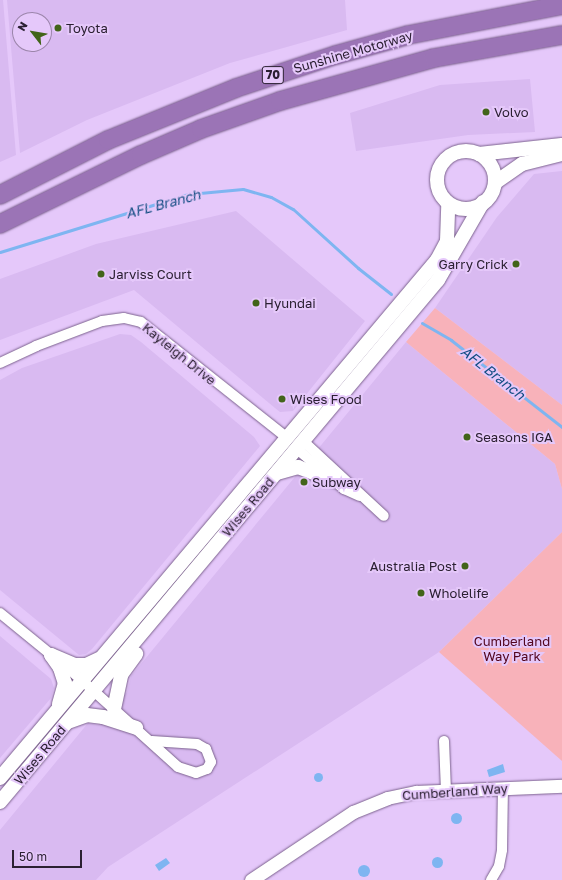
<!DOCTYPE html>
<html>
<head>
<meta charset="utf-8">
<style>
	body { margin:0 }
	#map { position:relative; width:562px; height:880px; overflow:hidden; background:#e5c8fa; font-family:"Golos Text",sans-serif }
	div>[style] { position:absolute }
	.built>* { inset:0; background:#d9baf1 }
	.green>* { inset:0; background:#f8b2ba }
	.water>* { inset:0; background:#7eb5f1 }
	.round { border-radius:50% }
	.stream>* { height:3px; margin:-1.5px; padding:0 1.5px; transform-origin:1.5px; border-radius:1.5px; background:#7eb5f1 }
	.roads { filter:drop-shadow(0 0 1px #7c628e) drop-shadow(0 0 1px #7c628e) }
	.minor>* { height:10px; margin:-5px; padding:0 5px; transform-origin:5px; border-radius:5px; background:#fff }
	.tertiary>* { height:13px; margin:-6.5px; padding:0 6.5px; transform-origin:6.5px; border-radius:6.5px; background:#fff }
	.secondary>* { height:14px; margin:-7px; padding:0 7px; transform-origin:7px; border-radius:7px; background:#fff }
	.secondary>.ring { margin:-7px; padding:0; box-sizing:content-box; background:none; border:14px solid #fff; border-radius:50% }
	.motorway>* { height:18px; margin:-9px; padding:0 9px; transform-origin:9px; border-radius:9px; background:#9b74b6 }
	.dots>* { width:11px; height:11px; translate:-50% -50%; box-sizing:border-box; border:2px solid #e5c8fa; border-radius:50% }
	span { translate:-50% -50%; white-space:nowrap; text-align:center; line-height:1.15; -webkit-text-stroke:4px #e5c8fa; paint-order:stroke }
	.shield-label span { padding:1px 3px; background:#e5c8fa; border:1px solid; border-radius:3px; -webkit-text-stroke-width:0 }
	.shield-label { font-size:12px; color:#2b2032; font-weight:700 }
	.poi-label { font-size:13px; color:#2b2032 }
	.left { translate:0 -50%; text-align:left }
	.right { translate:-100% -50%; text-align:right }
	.street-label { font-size:13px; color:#2b2032 }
	.park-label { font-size:13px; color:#52051d }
	.water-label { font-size:14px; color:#134d83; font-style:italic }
	.north { position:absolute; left:12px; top:12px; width:40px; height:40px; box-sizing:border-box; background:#e5c8fa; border:1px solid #9b85aa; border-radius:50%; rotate:301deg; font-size:11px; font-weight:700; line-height:16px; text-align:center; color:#2b2032 }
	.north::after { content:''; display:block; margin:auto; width:14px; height:18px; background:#42641a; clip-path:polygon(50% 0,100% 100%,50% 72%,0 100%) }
	.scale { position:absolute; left:12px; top:850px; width:70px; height:18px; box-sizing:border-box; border:2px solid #2b2032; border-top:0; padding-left:5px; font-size:12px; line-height:14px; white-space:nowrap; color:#2b2032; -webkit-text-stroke:3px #e5c8fa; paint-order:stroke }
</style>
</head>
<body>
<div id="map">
	<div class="built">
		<div style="clip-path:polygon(0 0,3px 0,16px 155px,0 162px)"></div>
		<div style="clip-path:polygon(evenodd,7px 0,345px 0,347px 30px,230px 63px,87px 120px,20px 153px,7px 0,20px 20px,44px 20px,44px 44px,20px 44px,20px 20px)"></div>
		<div style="clip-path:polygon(530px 79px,535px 132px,468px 135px,356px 151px,350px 113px,440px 85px)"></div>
		<div style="clip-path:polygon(562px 171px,562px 405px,435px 308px,497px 217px,534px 174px)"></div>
		<div style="clip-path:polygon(236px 211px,365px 321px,293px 411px,280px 412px,275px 408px,134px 290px,0 340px,0 279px,96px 244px)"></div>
		<div style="clip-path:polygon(120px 334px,131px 335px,141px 342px,254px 437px,260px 446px,92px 649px,86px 654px,79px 655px,0 590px,0 380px,22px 368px)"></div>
		<div style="clip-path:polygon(406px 342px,555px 464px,562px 489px,562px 532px,439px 652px,108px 867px,96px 880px,0 880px,0 830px,88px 723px,99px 725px,127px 692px,131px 676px)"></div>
		<div style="clip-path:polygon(0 636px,51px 679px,54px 688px,51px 698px,0 758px)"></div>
	</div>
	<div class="green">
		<div style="clip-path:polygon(435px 308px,562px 405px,562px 489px,555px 464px,406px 342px)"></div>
		<div style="clip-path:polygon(562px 532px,562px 761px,439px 652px)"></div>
	</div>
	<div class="water">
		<div style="clip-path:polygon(503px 764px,505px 772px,489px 777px,487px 770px)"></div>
		<div class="round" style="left:313.5px;top:772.5px;width:9px;height:9px"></div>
		<div class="round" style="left:450.5px;top:812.5px;width:11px;height:11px"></div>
		<div class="round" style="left:431.5px;top:856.5px;width:11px;height:11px"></div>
		<div style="clip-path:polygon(166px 858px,170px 863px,159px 871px,155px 865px)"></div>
		<div class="round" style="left:358px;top:865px;width:12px;height:12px"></div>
	</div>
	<div class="stream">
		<div style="left:0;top:252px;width:198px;rotate:-17.1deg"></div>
		<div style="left:189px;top:194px;width:54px;rotate:-5.3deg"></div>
		<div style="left:243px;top:189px;width:29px;rotate:16deg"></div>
		<div style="left:271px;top:197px;width:25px;rotate:29deg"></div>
		<div style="left:293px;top:209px;width:88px;rotate:42.2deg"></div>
		<div style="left:358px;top:268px;width:42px;rotate:38.2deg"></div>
		<div style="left:422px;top:323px;width:34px;rotate:30deg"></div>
		<div style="left:451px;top:340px;width:141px;rotate:38.1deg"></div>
	</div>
	<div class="roads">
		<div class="minor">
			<div style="left:0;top:363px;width:40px;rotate:-25deg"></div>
			<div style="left:36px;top:346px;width:71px;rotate:-20.7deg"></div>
			<div style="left:102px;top:321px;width:22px;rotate:-8deg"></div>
			<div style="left:124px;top:318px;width:17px;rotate:13deg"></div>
			<div style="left:141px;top:322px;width:185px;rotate:38.4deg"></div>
			<div style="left:303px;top:441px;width:110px;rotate:42.8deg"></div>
			<div style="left:297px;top:449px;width:62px;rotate:40.4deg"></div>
			<div style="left:344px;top:489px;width:17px;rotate:24deg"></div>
			<div style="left:0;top:613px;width:98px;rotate:39.2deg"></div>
			<div style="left:76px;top:675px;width:137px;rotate:42deg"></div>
			<div style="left:178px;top:767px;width:19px;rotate:18deg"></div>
			<div style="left:196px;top:773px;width:12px;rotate:-20deg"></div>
			<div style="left:207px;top:769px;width:8px;rotate:-60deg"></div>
			<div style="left:211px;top:762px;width:14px;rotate:-111deg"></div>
			<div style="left:206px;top:749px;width:10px;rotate:-151deg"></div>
			<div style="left:197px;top:744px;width:45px;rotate:-176.2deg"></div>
			<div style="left:444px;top:741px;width:50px;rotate:87.7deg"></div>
			<div style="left:491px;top:880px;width:16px;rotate:-60deg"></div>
			<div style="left:499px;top:866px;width:16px;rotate:-79deg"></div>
			<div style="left:502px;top:850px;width:61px;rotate:-89.1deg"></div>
		</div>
		<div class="tertiary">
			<div style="left:251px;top:880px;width:123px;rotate:-33.7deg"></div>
			<div style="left:353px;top:812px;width:37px;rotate:-22deg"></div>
			<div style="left:387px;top:798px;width:30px;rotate:-12deg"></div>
			<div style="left:416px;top:792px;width:146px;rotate:-2.4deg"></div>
		</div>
		<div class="secondary">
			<div class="ring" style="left:437px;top:151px;width:44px;height:44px"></div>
			<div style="left:479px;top:154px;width:83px;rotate:-6.2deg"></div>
			<div style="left:496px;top:182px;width:32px;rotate:-35deg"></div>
			<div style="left:522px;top:164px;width:41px;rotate:-14deg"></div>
			<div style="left:277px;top:473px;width:22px;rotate:-16deg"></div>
			<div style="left:298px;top:467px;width:39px;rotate:21deg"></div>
			<div style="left:51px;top:655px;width:16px;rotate:55deg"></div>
			<div style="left:60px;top:668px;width:16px;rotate:72deg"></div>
			<div style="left:65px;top:683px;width:22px;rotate:106deg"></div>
			<div style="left:51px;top:655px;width:25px;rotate:23deg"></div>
			<div style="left:74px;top:665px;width:12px"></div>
			<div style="left:86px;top:665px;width:14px;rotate:-25deg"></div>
			<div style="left:114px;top:709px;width:35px;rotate:-78deg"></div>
			<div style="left:121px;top:675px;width:26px;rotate:-54deg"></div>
			<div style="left:68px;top:722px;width:20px;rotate:-20deg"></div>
			<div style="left:87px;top:715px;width:16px;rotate:7deg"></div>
			<div style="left:103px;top:717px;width:35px;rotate:18deg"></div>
			<div style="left:0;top:778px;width:678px;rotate:-49.85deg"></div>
			<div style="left:437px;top:260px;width:21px;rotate:-62deg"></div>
			<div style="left:447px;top:241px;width:37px;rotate:-88deg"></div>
			<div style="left:0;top:802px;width:681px;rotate:-50deg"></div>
			<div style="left:438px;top:280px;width:90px;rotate:-60deg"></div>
		</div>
		<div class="motorway">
			<div style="left:0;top:195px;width:121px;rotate:-27deg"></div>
			<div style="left:108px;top:140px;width:138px;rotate:-22.1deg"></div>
			<div style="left:236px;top:88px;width:105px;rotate:-18.3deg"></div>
			<div style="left:336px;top:55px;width:75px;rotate:-15.5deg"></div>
			<div style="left:408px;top:35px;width:157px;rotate:-11deg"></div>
			<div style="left:0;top:224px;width:157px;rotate:-26.1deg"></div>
			<div style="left:141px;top:155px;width:65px;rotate:-23.4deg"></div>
			<div style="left:201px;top:129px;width:84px;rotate:-19.5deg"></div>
			<div style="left:280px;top:101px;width:160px;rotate:-15.6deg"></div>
			<div style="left:434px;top:58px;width:130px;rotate:-10.2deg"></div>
		</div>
	</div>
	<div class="dots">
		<div style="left:58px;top:28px;background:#42641a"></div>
		<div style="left:486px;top:112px;background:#42641a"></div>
		<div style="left:516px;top:264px;background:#42641a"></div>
		<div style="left:101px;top:274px;background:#42641a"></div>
		<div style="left:256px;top:303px;background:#42641a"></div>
		<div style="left:282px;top:399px;background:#42641a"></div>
		<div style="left:467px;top:437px;background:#42641a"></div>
		<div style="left:304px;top:482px;background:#42641a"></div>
		<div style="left:465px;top:566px;background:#42641a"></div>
		<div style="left:421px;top:593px;background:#42641a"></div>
	</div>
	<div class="shield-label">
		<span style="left:273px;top:75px">70</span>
	</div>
	<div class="poi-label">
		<span class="left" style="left:66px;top:28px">Toyota</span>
		<span class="left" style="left:494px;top:112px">Volvo</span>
		<span class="right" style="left:508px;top:264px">Garry Crick</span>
		<span class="left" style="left:109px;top:274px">Jarviss Court</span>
		<span class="left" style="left:264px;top:303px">Hyundai</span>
		<span class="left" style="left:290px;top:399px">Wises Food</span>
		<span class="left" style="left:475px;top:437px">Seasons IGA</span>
		<span class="left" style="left:312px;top:482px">Subway</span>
		<span class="right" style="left:457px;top:566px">Australia Post</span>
		<span class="left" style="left:429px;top:593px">Wholelife</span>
	</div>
	<div class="street-label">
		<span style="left:353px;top:52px;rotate:-16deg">Sunshine Motorway</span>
		<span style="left:179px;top:354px;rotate:39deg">Kayleigh Drive</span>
		<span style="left:248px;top:507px;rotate:-50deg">Wises Road</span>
		<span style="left:40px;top:755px;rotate:-50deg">Wises Road</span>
		<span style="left:455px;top:792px;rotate:-4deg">Cumberland Way</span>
	</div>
	<div class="park-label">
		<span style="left:512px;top:649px">Cumberland<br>Way Park</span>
	</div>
	<div class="water-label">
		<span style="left:163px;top:204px;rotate:-15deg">AFL Branch</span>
		<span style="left:493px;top:373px;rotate:38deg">AFL Branch</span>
	</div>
	<div class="north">N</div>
	<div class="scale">50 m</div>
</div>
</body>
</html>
